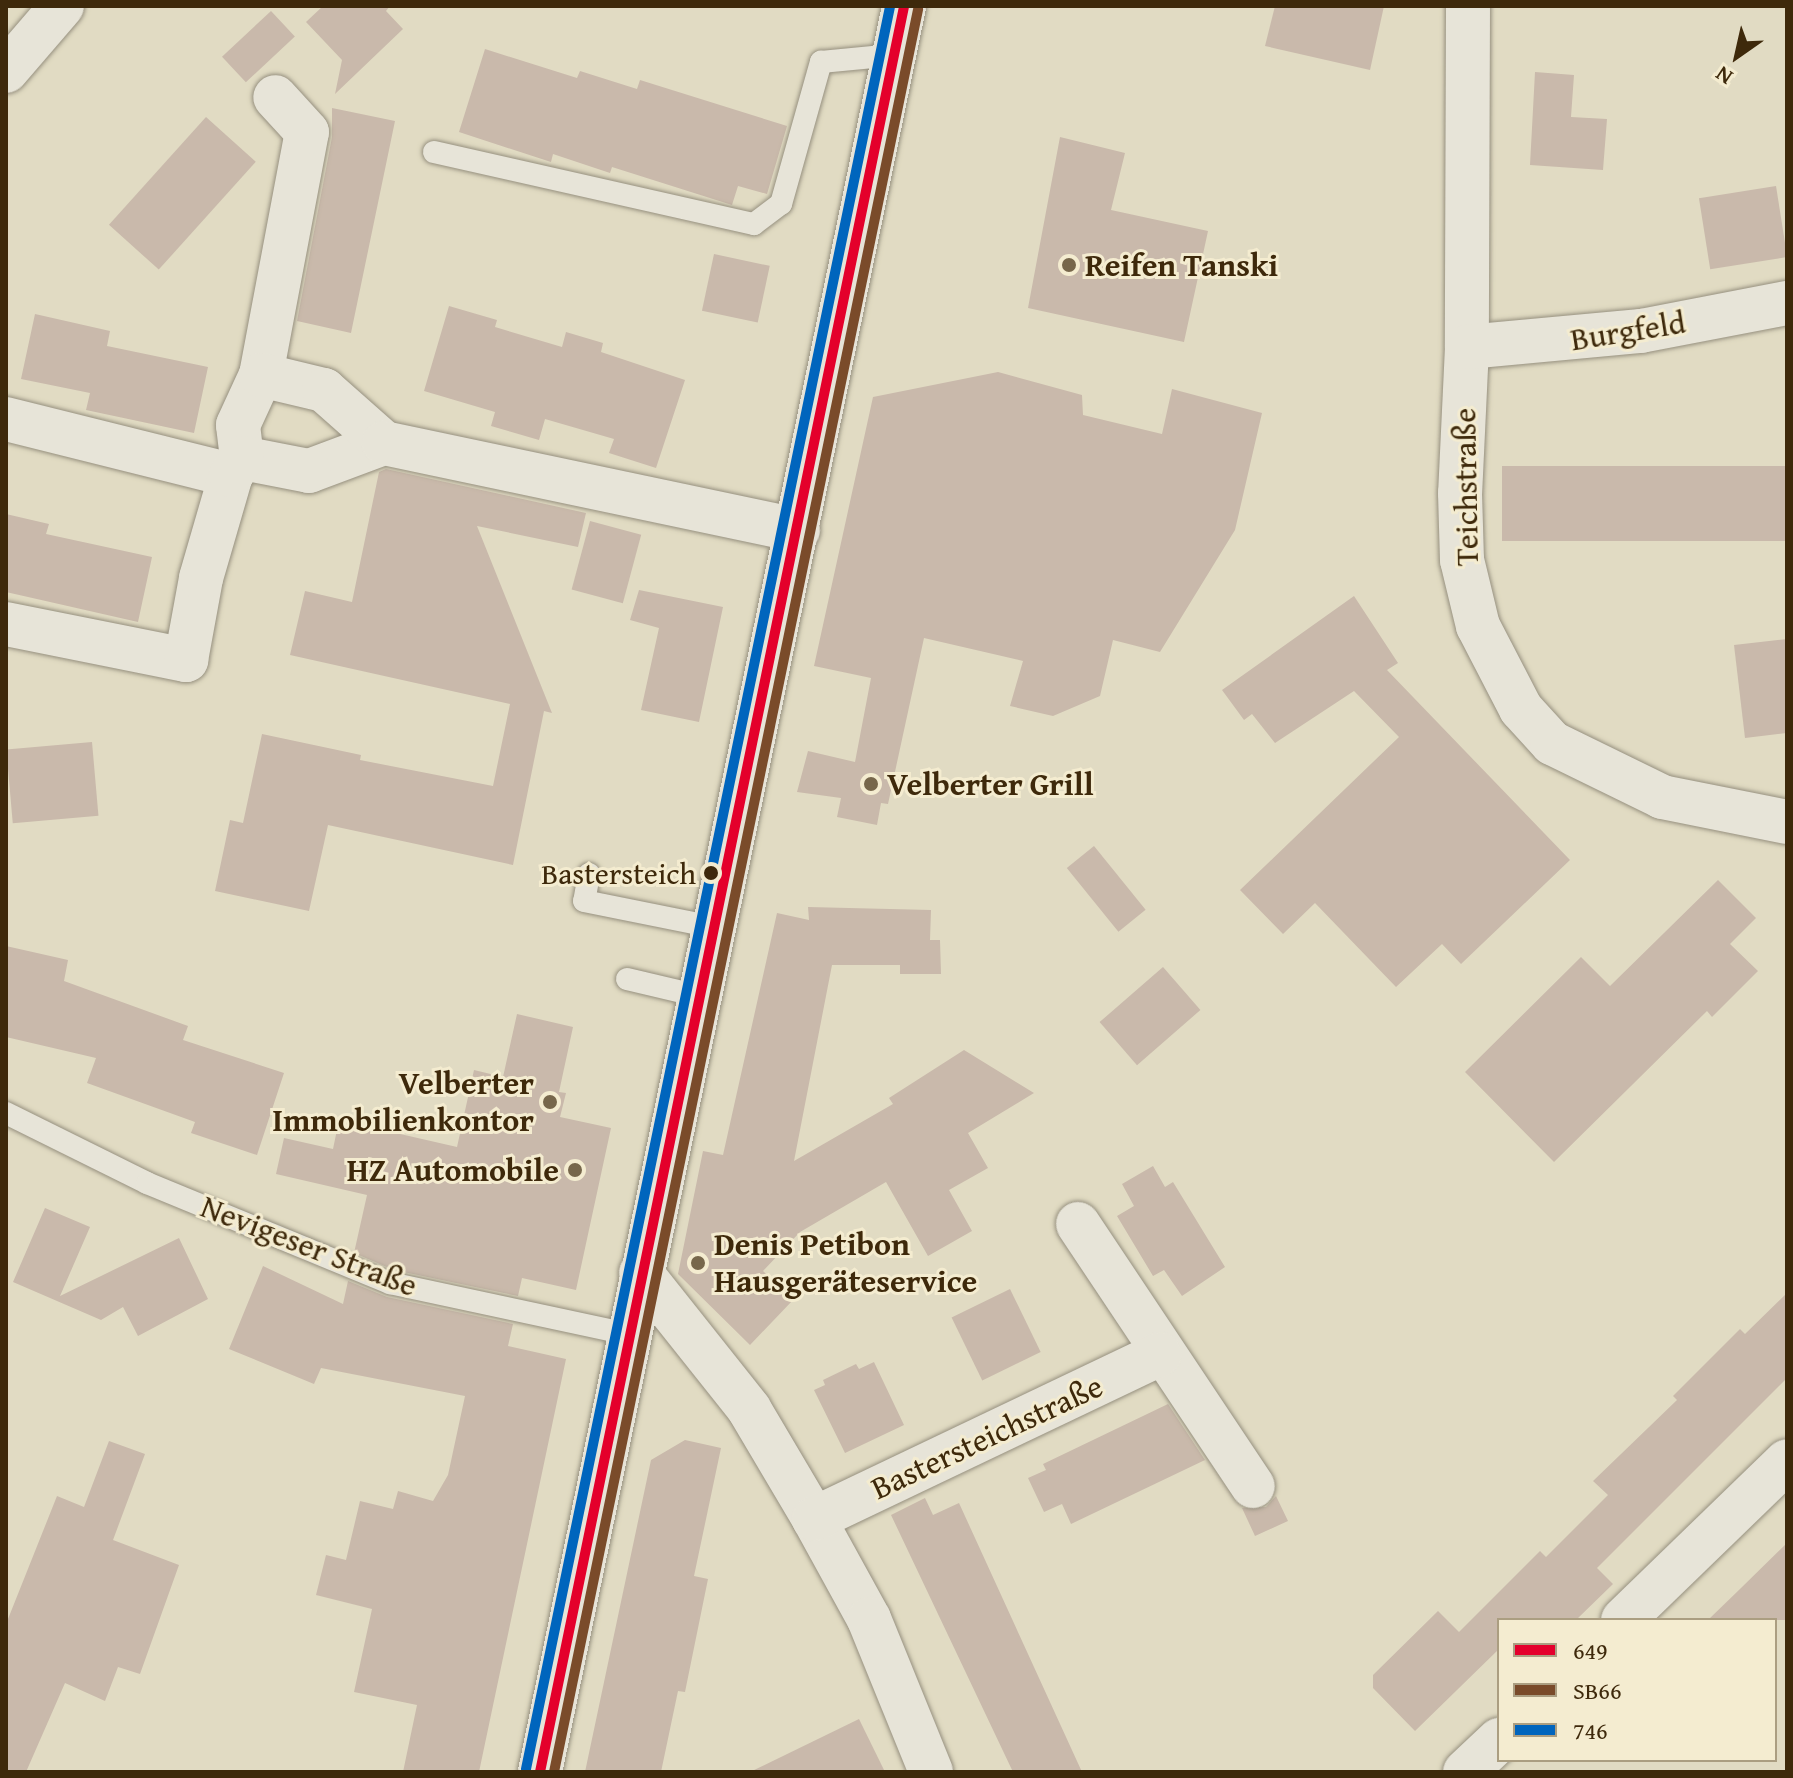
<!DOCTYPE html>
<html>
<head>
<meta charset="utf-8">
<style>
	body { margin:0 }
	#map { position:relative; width:1793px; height:1778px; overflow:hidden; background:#e1dbc3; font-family:"Gentium Book Plus",serif }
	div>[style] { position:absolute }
	.building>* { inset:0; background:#c9b9ab; transform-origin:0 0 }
	.roads { filter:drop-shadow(0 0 2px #96907f) drop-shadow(0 0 2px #96907f) }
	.lane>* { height:22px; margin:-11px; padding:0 11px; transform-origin:11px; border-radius:11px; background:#e7e4d8 }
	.street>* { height:44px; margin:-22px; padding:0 22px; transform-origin:22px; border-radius:22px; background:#e7e4d8 }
	.secondary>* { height:44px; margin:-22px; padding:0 22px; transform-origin:22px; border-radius:22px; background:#e7e4d8 }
	.bus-1>* { height:10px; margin:-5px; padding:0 5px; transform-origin:5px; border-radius:5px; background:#e4002b }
	.bus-2>* { height:10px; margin:-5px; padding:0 5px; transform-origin:5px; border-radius:5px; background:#7a4b2a }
	.bus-3>* { height:10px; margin:-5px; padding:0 5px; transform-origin:5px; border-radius:5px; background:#0065bd }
	.dots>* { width:22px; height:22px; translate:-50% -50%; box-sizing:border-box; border:4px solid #f4ecd0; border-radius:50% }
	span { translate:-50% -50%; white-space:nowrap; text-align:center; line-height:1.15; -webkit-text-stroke:6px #f4ecd0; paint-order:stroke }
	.bus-label { font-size:30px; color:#3e290b }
	.right { translate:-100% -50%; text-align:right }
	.poi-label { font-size:32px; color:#3e290b; font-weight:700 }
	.left { translate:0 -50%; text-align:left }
	.street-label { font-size:32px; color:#3e290b }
	.frame { position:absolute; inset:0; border:8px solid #3e290b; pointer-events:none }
	.legend { position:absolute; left:1497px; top:1618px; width:280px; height:144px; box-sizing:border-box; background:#f4ecd0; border:2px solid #ab9e81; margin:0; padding:10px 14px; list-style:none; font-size:24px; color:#3e290b }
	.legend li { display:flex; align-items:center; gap:16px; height:40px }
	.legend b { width:40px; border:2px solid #ab9e81 }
	.north { position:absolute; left:1697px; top:16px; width:80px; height:80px; -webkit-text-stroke:6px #f4ecd0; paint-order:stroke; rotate:214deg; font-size:22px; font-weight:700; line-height:32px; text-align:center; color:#3e290b }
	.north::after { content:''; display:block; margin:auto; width:28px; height:36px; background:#3e290b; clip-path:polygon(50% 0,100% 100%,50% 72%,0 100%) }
</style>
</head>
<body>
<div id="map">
	<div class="building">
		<div style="clip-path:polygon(323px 6px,390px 6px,386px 11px,403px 29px,335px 94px,342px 60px,306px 22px)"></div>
		<div style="clip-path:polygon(1275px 6px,1384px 6px,1370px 70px,1265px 46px)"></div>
		<div style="left:271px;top:11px;width:35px;height:67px;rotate:47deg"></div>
		<div style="clip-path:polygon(485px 49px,577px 78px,580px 71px,637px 89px,640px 80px,787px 126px,767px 194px,738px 186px,732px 205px,612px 167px,610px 173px,553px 154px,551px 162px,459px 132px)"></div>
		<div style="clip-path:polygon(1535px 72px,1574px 75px,1571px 117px,1607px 119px,1603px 170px,1530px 165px)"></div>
		<div style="clip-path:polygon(332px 108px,395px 121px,351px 333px,297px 321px,332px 137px)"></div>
		<div style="left:206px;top:117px;width:67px;height:145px;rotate:42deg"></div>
		<div style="clip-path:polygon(1060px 137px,1125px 153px,1111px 210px,1208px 231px,1184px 342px,1028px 308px)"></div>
		<div style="left:1776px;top:186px;width:72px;height:78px;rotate:81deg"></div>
		<div style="left:714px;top:254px;width:57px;height:58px;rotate:12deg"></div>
		<div style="clip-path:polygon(449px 306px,497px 320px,495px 327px,562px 347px,566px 332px,603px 343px,601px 352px,685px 380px,656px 468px,609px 453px,614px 439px,545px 419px,539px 440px,491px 426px,495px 412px,424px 391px)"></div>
		<div style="clip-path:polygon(35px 314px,110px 331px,107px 346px,208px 367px,194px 433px,86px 410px,90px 393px,21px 379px)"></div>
		<div style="clip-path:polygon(998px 372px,1082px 395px,1083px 415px,1162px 434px,1172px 389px,1262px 413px,1235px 530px,1160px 652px,1113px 640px,1100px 696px,1053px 716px,1010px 706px,1023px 661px,924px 638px,888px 804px,881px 803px,877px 825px,837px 817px,841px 798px,797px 792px,808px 751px,855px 762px,871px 678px,814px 666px,873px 397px)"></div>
		<div style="left:1787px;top:466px;width:75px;height:285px;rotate:90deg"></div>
		<div style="clip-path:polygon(386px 469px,586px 513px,578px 547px,477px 526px,552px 713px,544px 711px,513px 865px,328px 825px,309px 911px,215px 891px,230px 820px,243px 823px,262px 734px,361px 755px,360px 760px,493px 786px,510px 704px,290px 655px,305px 591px,352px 602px,379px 472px)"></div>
		<div style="clip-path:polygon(6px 514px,49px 524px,46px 534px,152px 557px,138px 622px,6px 592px)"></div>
		<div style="left:590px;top:521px;width:53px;height:71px;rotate:15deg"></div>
		<div style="clip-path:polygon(639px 590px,723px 607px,699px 722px,641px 710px,659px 628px,630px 620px)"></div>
		<div style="clip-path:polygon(1354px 596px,1398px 663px,1387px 670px,1570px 860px,1461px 964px,1442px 944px,1396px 987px,1315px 903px,1283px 934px,1240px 890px,1399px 737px,1354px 691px,1275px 743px,1252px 714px,1244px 720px,1222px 690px)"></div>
		<div style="clip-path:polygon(1787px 639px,1787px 733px,1745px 738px,1734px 645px)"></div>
		<div style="left:92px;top:742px;width:74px;height:86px;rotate:85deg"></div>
		<div style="left:1094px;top:846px;width:82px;height:35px;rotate:51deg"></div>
		<div style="clip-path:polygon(1718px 880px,1756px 918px,1730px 944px,1758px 971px,1712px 1017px,1707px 1011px,1554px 1162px,1465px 1072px,1581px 957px,1610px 986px)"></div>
		<div style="clip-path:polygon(808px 907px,931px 910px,930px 940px,940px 940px,941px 974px,900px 974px,900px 965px,832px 965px,794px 1161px,893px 1104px,889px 1098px,964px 1050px,1034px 1093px,968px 1133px,988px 1168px,949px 1190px,972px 1231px,928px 1256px,886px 1182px,800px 1232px,763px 1271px,793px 1300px,750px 1345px,678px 1274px,703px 1151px,723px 1155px,777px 913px,809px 920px)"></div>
		<div style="clip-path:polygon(6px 946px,68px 960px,64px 981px,188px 1026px,183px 1040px,284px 1073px,257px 1155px,191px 1133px,195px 1122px,87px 1083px,96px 1058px,6px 1037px)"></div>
		<div style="left:1163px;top:967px;width:57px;height:84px;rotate:49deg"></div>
		<div style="clip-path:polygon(517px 1014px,573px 1027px,559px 1092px,566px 1093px,560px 1117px,611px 1128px,576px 1290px,522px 1278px,518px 1296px,394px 1270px,354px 1253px,367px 1195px,276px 1174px,284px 1138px,333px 1149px,339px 1120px,457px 1147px,474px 1070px,503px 1077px)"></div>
		<div style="clip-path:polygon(1153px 1166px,1165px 1187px,1173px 1182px,1225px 1267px,1182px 1296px,1164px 1270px,1153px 1276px,1117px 1216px,1134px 1206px,1122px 1184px)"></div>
		<div style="clip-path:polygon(45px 1208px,90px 1227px,60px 1296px,179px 1238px,208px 1299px,138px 1336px,123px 1307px,101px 1320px,13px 1282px)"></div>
		<div style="clip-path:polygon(263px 1266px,343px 1304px,348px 1281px,387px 1297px,513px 1324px,508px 1346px,566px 1359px,479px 1772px,403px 1772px,417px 1705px,354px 1692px,372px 1609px,316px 1595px,326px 1555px,346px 1560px,360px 1501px,393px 1509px,398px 1491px,433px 1501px,448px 1475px,465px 1396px,321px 1368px,314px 1384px,229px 1349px)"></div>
		<div style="left:1010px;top:1289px;width:70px;height:65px;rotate:64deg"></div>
		<div style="clip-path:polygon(1787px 1293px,1787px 1378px,1597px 1568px,1613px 1584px,1576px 1620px,1499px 1620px,1499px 1649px,1415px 1731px,1373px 1688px,1373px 1675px,1438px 1611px,1459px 1632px,1540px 1551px,1546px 1557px,1608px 1495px,1593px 1481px,1677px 1400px,1673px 1396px,1740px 1329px,1745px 1334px)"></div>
		<div style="clip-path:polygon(874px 1362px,904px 1425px,845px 1453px,814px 1390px,825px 1385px,823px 1380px,856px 1364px,859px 1369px)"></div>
		<div style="clip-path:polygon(1168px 1404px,1205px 1460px,1071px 1524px,1062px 1504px,1044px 1512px,1028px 1478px,1046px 1470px,1043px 1464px)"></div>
		<div style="clip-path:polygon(685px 1440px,721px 1448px,694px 1576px,708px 1579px,685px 1692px,678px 1691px,661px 1772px,585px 1772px,651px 1460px)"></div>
		<div style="clip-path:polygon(109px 1441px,145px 1454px,113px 1540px,179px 1565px,140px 1674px,118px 1667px,105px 1701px,65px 1683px,26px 1772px,6px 1772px,6px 1624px,57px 1496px,84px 1507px)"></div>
		<div style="clip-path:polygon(1276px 1496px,1288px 1521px,1255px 1536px,1242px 1508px,1266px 1507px)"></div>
		<div style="clip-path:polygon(925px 1498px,933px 1515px,959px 1503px,1082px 1772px,1013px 1772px,891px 1515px)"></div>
		<div style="clip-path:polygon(1787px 1543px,1787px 1620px,1708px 1620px,1741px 1588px)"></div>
		<div style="clip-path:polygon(859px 1719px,885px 1772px,750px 1772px)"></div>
	</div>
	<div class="roads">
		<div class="lane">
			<div style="left:434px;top:152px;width:328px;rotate:12.7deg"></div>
			<div style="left:754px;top:224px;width:34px;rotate:-37deg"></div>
			<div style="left:781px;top:204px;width:148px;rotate:-74.3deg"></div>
			<div style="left:821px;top:62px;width:73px;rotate:-5.5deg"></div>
			<div style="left:589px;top:874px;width:27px;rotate:100deg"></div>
			<div style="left:584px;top:901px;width:132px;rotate:11.4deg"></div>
			<div style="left:627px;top:979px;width:74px;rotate:13.3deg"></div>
			<div style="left:6px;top:1113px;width:157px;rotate:26.4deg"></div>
			<div style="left:147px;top:1183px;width:263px;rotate:22.4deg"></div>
			<div style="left:390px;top:1283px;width:243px;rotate:12.1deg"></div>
		</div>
		<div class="street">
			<div style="left:1468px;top:6px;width:341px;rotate:90.2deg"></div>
			<div style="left:1467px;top:347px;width:146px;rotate:92.7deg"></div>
			<div style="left:1460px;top:493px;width:67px;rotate:88.3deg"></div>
			<div style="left:1462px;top:560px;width:68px;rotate:76.4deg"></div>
			<div style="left:1478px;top:626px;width:93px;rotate:62.6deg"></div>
			<div style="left:1521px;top:709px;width:46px;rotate:47.6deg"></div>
			<div style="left:1552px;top:743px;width:123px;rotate:26.1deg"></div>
			<div style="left:1662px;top:797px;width:127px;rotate:11.3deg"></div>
			<div style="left:6px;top:71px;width:86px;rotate:-49.3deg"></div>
			<div style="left:1467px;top:347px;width:175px;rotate:-5.3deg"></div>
			<div style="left:1641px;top:331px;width:149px;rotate:-10.9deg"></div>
			<div style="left:261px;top:375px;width:247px;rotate:-79.3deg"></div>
			<div style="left:307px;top:132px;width:47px;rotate:-132.4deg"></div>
			<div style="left:6px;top:419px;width:232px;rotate:14deg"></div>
			<div style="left:384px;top:443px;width:80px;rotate:159.5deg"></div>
			<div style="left:309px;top:471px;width:68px;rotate:-169deg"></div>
			<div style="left:242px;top:458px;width:33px;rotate:-97deg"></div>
			<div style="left:238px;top:425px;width:55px;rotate:-65.3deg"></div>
			<div style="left:261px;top:375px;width:65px;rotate:13.4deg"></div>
			<div style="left:324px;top:390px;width:80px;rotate:41.5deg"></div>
			<div style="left:384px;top:443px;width:423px;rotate:11.9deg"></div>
			<div style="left:6px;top:624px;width:184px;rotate:11.3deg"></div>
			<div style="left:186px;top:660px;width:83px;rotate:-79.6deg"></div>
			<div style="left:201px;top:578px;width:107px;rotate:-73.8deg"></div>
			<div style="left:231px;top:475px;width:20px;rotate:-57deg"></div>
			<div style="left:1078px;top:1224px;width:315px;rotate:56.3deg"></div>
			<div style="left:641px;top:1273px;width:174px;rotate:51.5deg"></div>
			<div style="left:749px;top:1409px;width:128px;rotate:59.4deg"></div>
			<div style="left:814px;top:1519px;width:114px;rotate:61.2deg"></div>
			<div style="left:869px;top:1619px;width:165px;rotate:67.9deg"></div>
			<div style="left:814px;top:1519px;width:383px;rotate:-25.5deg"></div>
			<div style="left:1623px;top:1620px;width:228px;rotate:-44.1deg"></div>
			<div style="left:1465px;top:1772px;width:47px;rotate:-43.3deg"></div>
		</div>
		<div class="secondary">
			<div style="left:540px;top:1772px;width:1803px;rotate:-78.35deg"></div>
		</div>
	</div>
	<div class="bus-1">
		<div style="left:540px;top:1772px;width:1803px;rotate:-78.35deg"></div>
	</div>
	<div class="bus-2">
		<div style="left:554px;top:1772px;width:1800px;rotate:-78.33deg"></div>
	</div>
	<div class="bus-3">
		<div style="left:526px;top:1769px;width:1800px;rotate:-78.33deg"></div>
	</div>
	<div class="dots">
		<div style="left:1069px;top:265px;background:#77674b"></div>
		<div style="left:871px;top:784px;background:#77674b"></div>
		<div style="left:711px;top:873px;background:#3e290b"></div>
		<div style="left:550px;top:1102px;background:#77674b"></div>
		<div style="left:575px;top:1170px;background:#77674b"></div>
		<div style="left:698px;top:1263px;background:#77674b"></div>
	</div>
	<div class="bus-label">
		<span class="right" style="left:696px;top:873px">Bastersteich</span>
	</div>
	<div class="poi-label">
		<span class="left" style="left:1085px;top:265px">Reifen Tanski</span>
		<span class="left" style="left:887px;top:784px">Velberter Grill</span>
		<span class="right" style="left:534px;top:1102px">Velberter<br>Immobilienkontor</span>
		<span class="right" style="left:559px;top:1170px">HZ Automobile</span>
		<span class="left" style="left:714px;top:1263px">Denis Petibon<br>Hausgeräteservice</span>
	</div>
	<div class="street-label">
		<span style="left:1628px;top:331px;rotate:-9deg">Burgfeld</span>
		<span style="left:1466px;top:487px;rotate:-91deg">Teichstraße</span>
		<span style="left:309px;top:1246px;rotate:21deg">Nevigeser Straße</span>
		<span style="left:987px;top:1437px;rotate:-25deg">Bastersteichstraße</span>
	</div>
	<div class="frame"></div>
	<ul class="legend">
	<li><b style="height:10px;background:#e4002b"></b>649</li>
	<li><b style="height:10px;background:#7a4b2a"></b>SB66</li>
	<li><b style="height:10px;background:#0065bd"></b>746</li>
	</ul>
	<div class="north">N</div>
</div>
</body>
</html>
